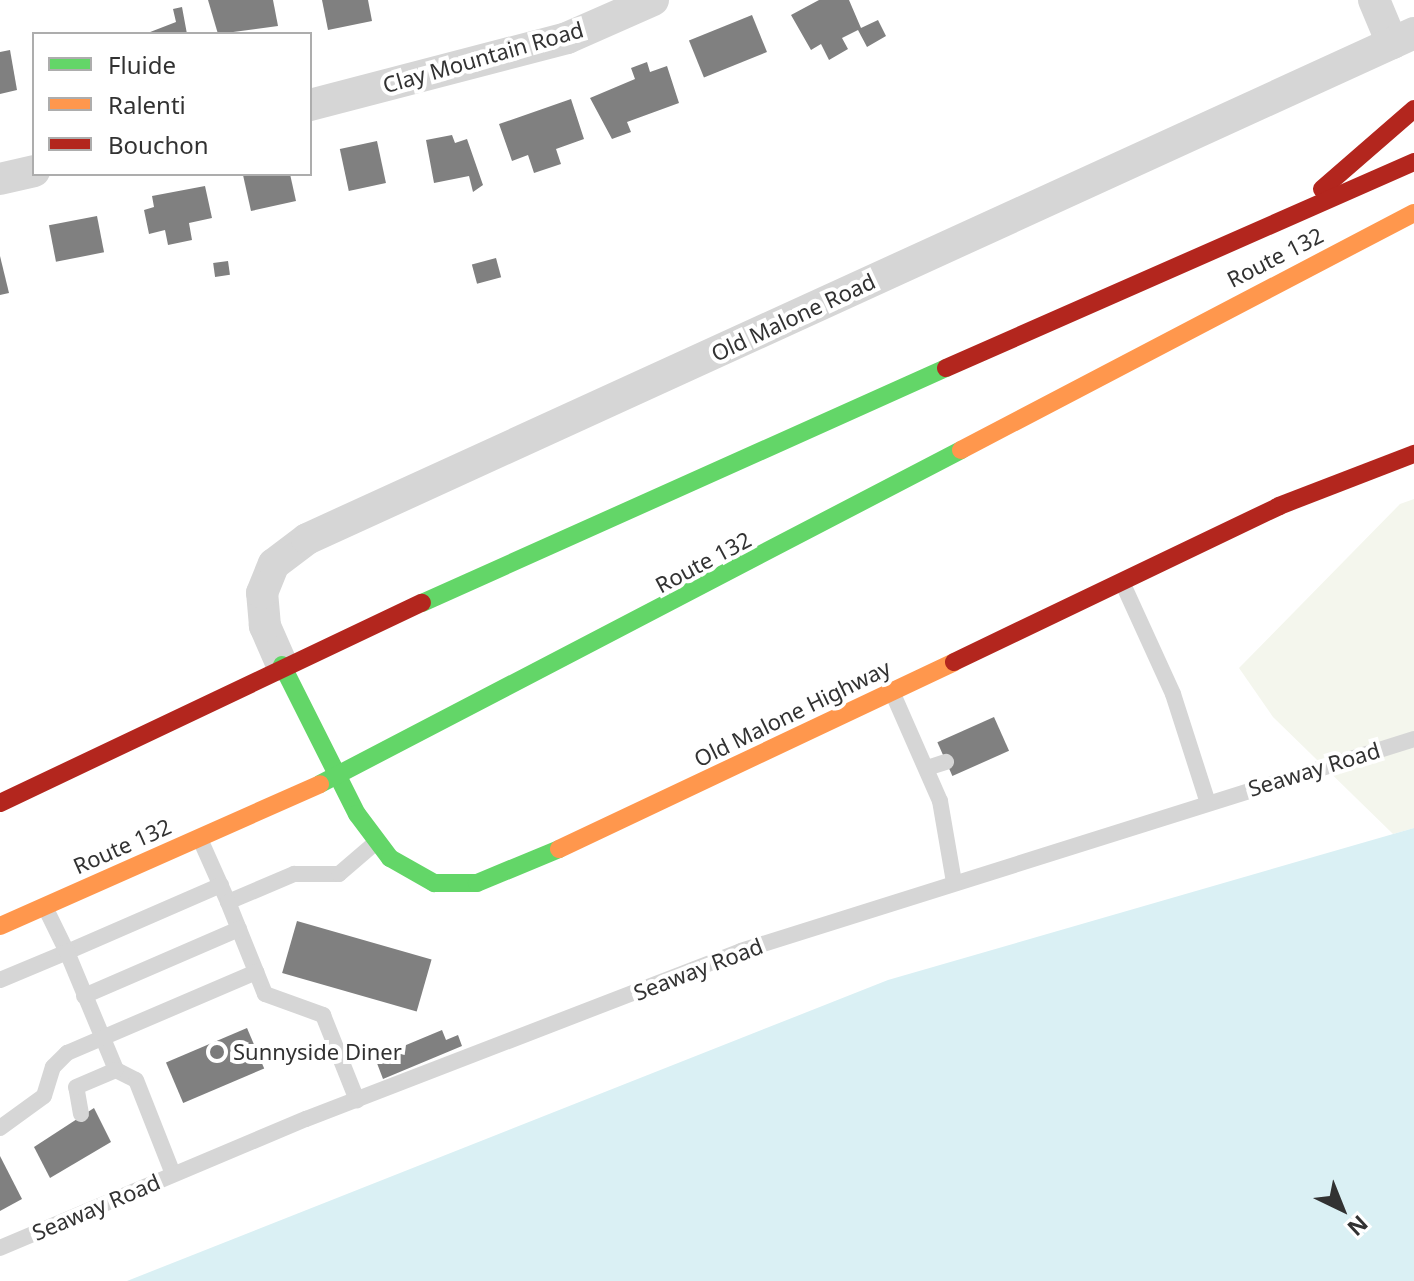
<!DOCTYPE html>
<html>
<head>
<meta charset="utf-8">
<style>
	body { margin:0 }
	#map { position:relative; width:1414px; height:1281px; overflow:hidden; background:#fff; font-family:"Noto Sans",sans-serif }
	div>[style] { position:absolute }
	.green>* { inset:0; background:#f4f6ed }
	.water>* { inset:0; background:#daf0f4 }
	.building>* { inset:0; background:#808080; transform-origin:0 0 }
	.lane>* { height:16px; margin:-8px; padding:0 8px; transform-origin:8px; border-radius:8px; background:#d6d6d6 }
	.street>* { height:32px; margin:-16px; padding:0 16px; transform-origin:16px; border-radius:16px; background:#d6d6d6 }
	.fast>* { height:18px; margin:-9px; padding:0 9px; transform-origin:9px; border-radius:9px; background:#63d668 }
	.slow>* { height:18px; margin:-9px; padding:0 9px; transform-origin:9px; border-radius:9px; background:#ff974d }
	.jam>* { height:18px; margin:-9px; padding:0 9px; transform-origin:9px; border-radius:9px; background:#b3261e }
	.dots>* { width:22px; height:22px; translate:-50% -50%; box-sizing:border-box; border:4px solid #fff; border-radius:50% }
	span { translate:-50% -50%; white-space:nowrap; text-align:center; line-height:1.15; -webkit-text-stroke:8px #fff; paint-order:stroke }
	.street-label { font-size:22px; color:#323232 }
	.poi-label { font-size:22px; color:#323232 }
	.left { translate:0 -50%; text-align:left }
	.legend { position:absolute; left:32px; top:32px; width:280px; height:144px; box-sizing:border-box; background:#fff; border:2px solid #adadad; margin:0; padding:10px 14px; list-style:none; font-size:24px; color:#323232 }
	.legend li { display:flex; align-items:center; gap:16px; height:40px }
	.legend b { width:40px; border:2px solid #adadad }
	.north { position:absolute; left:1302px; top:1169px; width:80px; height:80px; -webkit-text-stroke:6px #fff; paint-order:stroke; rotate:137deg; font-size:22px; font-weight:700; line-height:32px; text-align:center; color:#323232 }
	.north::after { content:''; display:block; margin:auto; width:28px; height:36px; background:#323232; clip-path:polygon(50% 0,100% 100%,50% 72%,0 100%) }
</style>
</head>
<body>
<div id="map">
	<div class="green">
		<div style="clip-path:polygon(1414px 499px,1414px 828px,1393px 834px,1273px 717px,1239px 668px,1400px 504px)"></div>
	</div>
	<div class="water">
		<div style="clip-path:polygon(1414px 828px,1414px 1281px,127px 1281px,888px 980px)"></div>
	</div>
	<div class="building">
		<div style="clip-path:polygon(208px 0,273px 0,278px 26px,218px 34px)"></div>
		<div style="clip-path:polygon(322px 0,368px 0,372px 21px,328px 30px)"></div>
		<div style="clip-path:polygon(819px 0,849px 0,861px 28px,878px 20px,886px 36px,867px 47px,858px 30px,842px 38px,848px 49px,829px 60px,821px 44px,811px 50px,791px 15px)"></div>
		<div style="clip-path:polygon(182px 7px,187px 34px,145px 34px,176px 22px,173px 9px)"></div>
		<div style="left:752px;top:15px;width:40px;height:68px;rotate:68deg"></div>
		<div style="clip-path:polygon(10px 50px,17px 90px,0 94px,0 52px)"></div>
		<div style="clip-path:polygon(647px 62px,650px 72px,667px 66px,679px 103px,627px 122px,631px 132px,612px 139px,590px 98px,635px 79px,631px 68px)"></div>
		<div style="clip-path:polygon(571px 99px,584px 139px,556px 149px,561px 164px,534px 173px,528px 155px,512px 161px,499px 124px)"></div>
		<div style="clip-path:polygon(452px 135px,455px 143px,467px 139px,483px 185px,473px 192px,469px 176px,434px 183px,426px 140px)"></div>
		<div style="left:377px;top:141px;width:43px;height:38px;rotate:78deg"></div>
		<div style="clip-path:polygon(290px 174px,296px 201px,251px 211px,243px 175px)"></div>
		<div style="clip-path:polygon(205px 186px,212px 218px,189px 223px,192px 240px,168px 245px,165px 230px,149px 234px,144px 210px,154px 207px,152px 196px)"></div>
		<div style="left:97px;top:216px;width:37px;height:49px;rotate:79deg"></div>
		<div style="clip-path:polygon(0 256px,9px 293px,0 295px)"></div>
		<div style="left:496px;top:258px;width:20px;height:25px;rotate:75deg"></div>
		<div style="left:228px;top:261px;width:14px;height:15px;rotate:82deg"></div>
		<div style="left:994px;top:717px;width:37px;height:62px;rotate:66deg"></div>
		<div style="left:297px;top:921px;width:140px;height:54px;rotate:16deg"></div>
		<div style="left:247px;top:1028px;width:44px;height:88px;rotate:67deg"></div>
		<div style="clip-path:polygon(442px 1030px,446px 1040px,458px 1035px,462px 1046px,383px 1079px,375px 1058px)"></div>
		<div style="clip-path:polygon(94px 1108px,111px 1142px,50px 1178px,34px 1147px)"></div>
		<div style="clip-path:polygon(0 1156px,22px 1199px,0 1211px)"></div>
	</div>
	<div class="lane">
		<div style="left:1122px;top:582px;width:123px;rotate:65.5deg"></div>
		<div style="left:1173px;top:694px;width:111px;rotate:72.2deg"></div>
		<div style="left:893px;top:694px;width:117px;rotate:66.3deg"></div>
		<div style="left:940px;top:801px;width:82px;rotate:80.2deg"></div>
		<div style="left:927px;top:768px;width:20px;rotate:-18deg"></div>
		<div style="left:200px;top:839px;width:69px;rotate:66deg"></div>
		<div style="left:228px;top:902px;width:72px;rotate:-23deg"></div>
		<div style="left:294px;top:874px;width:45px"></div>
		<div style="left:339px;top:874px;width:48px;rotate:-40.7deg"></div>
		<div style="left:228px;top:902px;width:99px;rotate:68.1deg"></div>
		<div style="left:265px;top:994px;width:62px;rotate:19.9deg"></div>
		<div style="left:323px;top:1015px;width:92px;rotate:68.2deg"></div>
		<div style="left:45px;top:907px;width:50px;rotate:63.9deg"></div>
		<div style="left:67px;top:952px;width:168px;rotate:-23.5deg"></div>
		<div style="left:0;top:980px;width:73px;rotate:-22.7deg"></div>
		<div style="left:67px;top:952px;width:128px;rotate:67.4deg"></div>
		<div style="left:116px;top:1070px;width:22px;rotate:27deg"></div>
		<div style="left:136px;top:1080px;width:101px;rotate:68.5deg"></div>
		<div style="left:84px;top:996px;width:169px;rotate:-23.4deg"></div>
		<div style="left:81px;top:1114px;width:27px;rotate:-100deg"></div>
		<div style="left:76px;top:1087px;width:43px;rotate:-23deg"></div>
		<div style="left:0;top:1128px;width:54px;rotate:-36deg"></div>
		<div style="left:44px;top:1096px;width:30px;rotate:-73deg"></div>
		<div style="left:53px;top:1067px;width:20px;rotate:-45deg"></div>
		<div style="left:67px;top:1053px;width:206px;rotate:-23.2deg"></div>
		<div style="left:0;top:1248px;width:332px;rotate:-22.9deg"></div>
		<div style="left:306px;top:1119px;width:466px;rotate:-21.1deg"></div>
		<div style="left:741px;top:951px;width:706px;rotate:-17.48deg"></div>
	</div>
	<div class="street">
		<div style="left:1374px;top:0;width:47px;rotate:67.3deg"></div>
		<div style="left:310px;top:105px;width:266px;rotate:-14.6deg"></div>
		<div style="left:567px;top:38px;width:94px;rotate:-23.8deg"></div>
		<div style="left:0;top:179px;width:35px;rotate:-13deg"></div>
		<div style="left:282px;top:665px;width:43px;rotate:-113.6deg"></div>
		<div style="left:265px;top:626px;width:33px;rotate:-95deg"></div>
		<div style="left:262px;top:593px;width:31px;rotate:-68deg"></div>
		<div style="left:274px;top:564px;width:41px;rotate:-37.1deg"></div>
		<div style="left:307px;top:539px;width:1217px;rotate:-24.56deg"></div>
	</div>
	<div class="fast">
		<div style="left:422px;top:603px;width:574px;rotate:-24.15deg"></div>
		<div style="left:282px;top:665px;width:167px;rotate:63.3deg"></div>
		<div style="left:357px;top:814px;width:55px;rotate:53.1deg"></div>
		<div style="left:390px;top:858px;width:51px;rotate:29.6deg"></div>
		<div style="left:434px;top:883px;width:43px"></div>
		<div style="left:477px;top:883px;width:89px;rotate:-22.5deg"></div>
		<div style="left:320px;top:784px;width:723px;rotate:-27.52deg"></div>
	</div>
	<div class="slow">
		<div style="left:961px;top:450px;width:511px;rotate:-27.62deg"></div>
		<div style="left:559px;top:849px;width:437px;rotate:-25.3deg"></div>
		<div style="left:0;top:926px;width:350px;rotate:-23.9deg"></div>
	</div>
	<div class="jam">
		<div style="left:1322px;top:189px;width:122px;rotate:-41deg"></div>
		<div style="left:946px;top:368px;width:511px;rotate:-23.76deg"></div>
		<div style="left:954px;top:662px;width:361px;rotate:-25.6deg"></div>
		<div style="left:1279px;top:506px;width:145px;rotate:-21.1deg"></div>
		<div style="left:0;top:803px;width:467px;rotate:-25.4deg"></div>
	</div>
	<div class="dots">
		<div style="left:217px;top:1052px;background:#7a7a7a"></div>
	</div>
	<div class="street-label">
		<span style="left:483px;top:57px;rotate:-16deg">Clay Mountain Road</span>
		<span style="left:1275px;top:257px;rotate:-27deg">Route 132</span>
		<span style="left:793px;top:317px;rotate:-25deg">Old Malone Road</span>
		<span style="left:703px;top:562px;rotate:-28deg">Route 132</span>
		<span style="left:792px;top:713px;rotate:-26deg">Old Malone Highway</span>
		<span style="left:1314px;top:769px;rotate:-17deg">Seaway Road</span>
		<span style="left:122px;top:846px;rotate:-24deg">Route 132</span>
		<span style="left:698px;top:969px;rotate:-21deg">Seaway Road</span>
		<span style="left:96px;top:1207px;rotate:-23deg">Seaway Road</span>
	</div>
	<div class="poi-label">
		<span class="left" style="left:233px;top:1052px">Sunnyside Diner</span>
	</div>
	<ul class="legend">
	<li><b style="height:10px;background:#63d668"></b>Fluide</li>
	<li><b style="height:10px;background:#ff974d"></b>Ralenti</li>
	<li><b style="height:10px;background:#b3261e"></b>Bouchon</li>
	</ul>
	<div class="north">N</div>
</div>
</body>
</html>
